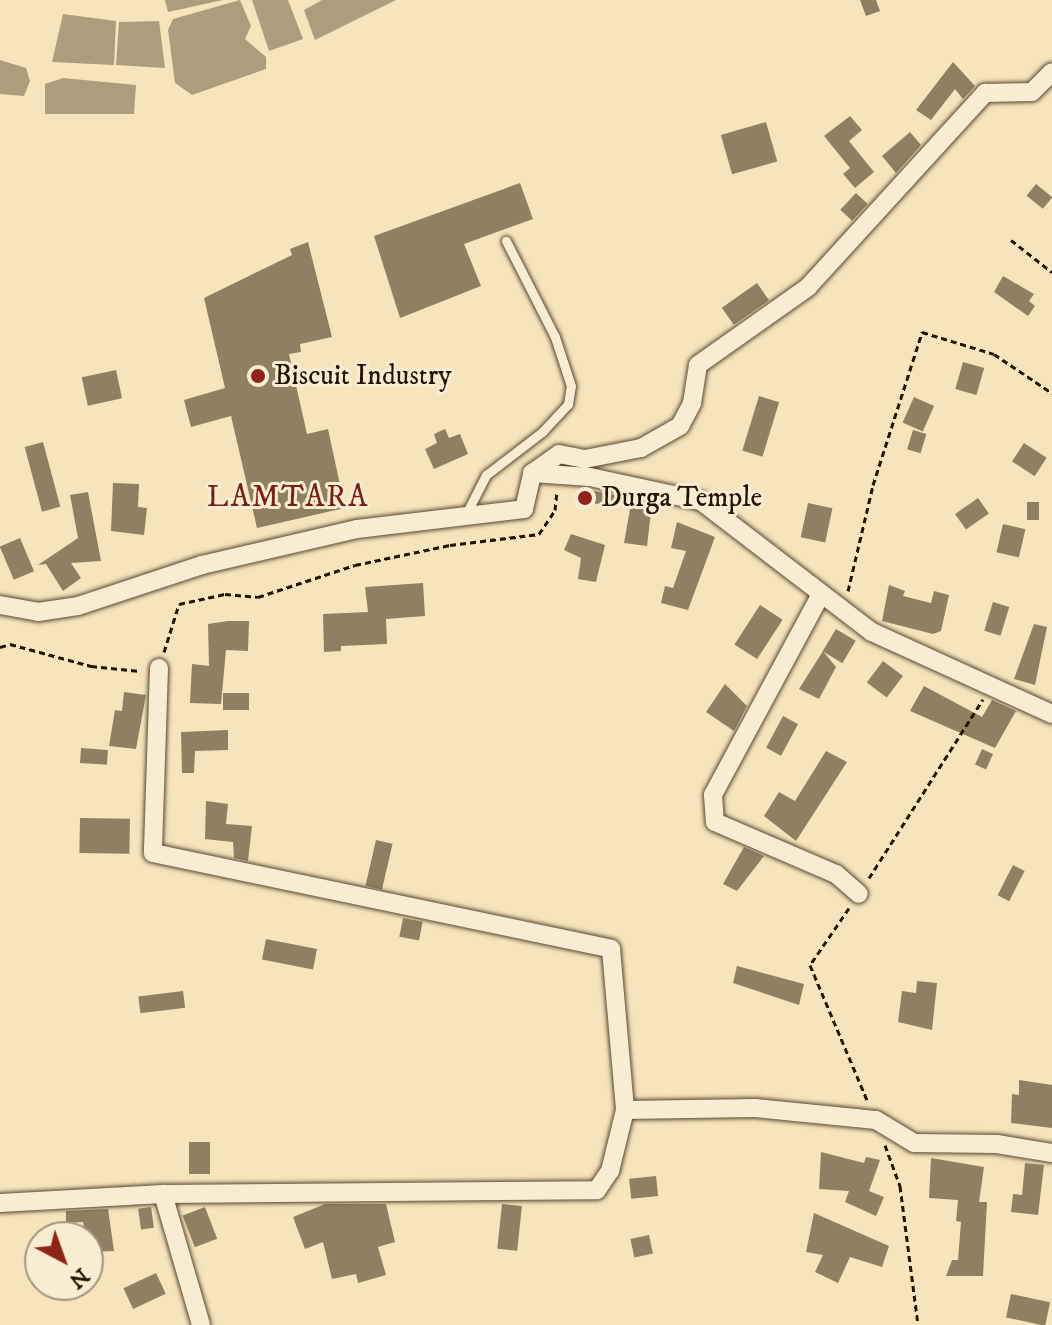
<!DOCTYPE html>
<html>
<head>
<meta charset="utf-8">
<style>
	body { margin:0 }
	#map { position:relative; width:1052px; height:1325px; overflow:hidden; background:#f5e4bc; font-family:"IM FELL DW Pica",serif }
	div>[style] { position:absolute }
	.water>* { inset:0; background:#ae9d7c }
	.building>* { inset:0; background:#908062; transform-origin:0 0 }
	.path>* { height:3px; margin-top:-1.5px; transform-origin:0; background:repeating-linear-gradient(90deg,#231300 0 6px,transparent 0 10px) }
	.roads { filter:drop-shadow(0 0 2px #58472f) drop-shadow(0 0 2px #58472f) }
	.service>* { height:9px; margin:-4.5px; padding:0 4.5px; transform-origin:4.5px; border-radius:4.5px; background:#f8edd3 }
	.minor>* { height:18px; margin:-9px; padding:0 9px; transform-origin:9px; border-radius:9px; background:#f8edd3 }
	.dots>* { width:22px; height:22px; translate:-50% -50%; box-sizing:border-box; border:4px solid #f8edd3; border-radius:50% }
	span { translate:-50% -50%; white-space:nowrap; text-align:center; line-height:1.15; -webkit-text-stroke:6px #f8edd3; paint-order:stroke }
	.poi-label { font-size:28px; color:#231300 }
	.left { translate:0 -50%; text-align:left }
	.neighbourhood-label { font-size:30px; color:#7a1f14; letter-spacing:2px }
	.north { position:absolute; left:24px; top:1221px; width:80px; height:80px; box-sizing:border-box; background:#f8edd3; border:2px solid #a3967f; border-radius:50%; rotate:139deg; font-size:22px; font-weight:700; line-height:32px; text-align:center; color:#231300 }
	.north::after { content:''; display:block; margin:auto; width:28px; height:36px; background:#8f2418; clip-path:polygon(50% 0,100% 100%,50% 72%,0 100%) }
</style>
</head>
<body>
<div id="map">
	<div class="water">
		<div style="clip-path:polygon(165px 0,223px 0,168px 12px)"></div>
		<div style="clip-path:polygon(240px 0,251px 26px,245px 39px,266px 57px,266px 69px,192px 95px,175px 83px,168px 30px,173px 19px)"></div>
		<div style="clip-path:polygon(252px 0,288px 0,303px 39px,269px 51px)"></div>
		<div style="clip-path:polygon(322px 0,396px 0,315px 40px,304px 10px)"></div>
		<div style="clip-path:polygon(63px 14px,116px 21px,114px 65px,52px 62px)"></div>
		<div style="clip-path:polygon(159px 21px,165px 68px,116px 65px,119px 22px)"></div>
		<div style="clip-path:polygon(0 60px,26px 68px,30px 81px,24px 96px,0 94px)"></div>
		<div style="clip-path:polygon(63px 78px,136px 85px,134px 114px,45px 114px,45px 84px)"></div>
	</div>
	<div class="building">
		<div style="clip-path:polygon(860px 0,876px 0,880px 11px,866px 16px)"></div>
		<div style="clip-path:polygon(953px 62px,975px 86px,963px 99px,955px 89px,931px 120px,916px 110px)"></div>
		<div style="clip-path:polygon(850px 116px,862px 130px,849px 141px,874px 172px,855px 188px,843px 174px,850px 168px,824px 136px)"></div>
		<div style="left:766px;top:122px;width:41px;height:47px;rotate:74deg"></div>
		<div style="clip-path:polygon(910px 132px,921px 145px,896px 173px,882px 156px)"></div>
		<div style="clip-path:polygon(520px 183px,533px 219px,464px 244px,481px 286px,400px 318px,374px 236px)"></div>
		<div style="left:1036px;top:184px;width:21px;height:15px;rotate:39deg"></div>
		<div style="left:856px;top:193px;width:16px;height:23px;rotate:43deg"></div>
		<div style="clip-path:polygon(308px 242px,332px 337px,300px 344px,301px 352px,289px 354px,307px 434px,328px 429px,345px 508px,257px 528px,231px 416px,191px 427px,184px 400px,225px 388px,204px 298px,292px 255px,290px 249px)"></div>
		<div style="clip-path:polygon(1003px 276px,1034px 294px,1029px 301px,1035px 306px,1028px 316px,994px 292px)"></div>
		<div style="left:757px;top:283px;width:21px;height:43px;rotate:55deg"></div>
		<div style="left:963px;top:362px;width:22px;height:28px;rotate:16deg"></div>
		<div style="left:116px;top:370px;width:29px;height:35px;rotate:78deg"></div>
		<div style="left:759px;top:396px;width:21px;height:57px;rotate:17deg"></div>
		<div style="left:914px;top:397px;width:22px;height:28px;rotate:24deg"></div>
		<div style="clip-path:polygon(445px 429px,449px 438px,460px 434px,468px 454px,434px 469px,425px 449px,437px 443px,434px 434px)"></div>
		<div style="left:913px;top:430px;width:14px;height:20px;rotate:17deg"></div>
		<div style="left:43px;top:442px;width:67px;height:19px;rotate:75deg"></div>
		<div style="left:1024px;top:443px;width:27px;height:22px;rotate:33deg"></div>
		<div style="clip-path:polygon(113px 483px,139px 484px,138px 507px,147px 508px,144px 535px,111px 531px)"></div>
		<div style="clip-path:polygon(594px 491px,621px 496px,621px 501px,595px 504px)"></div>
		<div style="clip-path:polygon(88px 492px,101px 561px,71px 563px,81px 578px,63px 591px,46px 564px,38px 565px,78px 538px,70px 495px)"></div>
		<div style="clip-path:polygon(632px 498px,652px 503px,647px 546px,624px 543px)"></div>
		<div style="left:978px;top:498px;width:19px;height:28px;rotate:55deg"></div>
		<div style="left:1027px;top:502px;width:12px;height:18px"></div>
		<div style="left:808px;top:503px;width:25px;height:35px;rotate:12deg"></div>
		<div style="clip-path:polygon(677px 522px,715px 537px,688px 610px,661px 603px,665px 586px,673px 588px,686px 551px,671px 548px)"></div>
		<div style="left:1003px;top:524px;width:23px;height:29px;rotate:13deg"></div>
		<div style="clip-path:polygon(571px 534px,605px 545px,596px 582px,578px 579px,581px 558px,564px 550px)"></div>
		<div style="left:20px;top:538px;width:36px;height:22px;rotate:67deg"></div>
		<div style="clip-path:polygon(423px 583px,425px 616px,386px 619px,387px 644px,341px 646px,341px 651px,324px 652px,323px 614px,368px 612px,365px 587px)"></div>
		<div style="clip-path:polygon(889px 585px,905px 591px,903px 596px,931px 603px,934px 591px,949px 595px,941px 631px,933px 634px,882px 621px)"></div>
		<div style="left:993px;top:602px;width:17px;height:30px;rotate:17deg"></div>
		<div style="left:760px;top:605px;width:27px;height:47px;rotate:33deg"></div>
		<div style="clip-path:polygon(228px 621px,249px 621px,248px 651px,226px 650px,221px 704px,190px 703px,192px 664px,209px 666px,208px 624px)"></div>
		<div style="clip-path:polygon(1034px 624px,1047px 627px,1035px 685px,1014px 679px)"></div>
		<div style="left:836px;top:629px;width:23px;height:26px;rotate:31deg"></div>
		<div style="clip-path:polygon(823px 651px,836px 667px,819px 699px,799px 689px)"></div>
		<div style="left:883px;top:661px;width:25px;height:27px;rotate:37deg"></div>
		<div style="clip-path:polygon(725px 684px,747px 706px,734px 731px,706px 712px)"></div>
		<div style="clip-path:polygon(924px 686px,982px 717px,992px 700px,1016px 711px,995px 748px,910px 711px)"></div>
		<div style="clip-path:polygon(124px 692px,146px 695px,136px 749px,109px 746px,115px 710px,122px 711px)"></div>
		<div style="left:223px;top:693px;width:26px;height:17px"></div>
		<div style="left:783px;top:716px;width:17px;height:36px;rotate:28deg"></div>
		<div style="clip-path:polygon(228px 730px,228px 750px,195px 751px,194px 773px,182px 773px,181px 732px)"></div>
		<div style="left:81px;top:748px;width:27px;height:15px;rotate:4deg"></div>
		<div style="left:982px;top:749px;width:12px;height:17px;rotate:24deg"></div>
		<div style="clip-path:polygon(826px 751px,847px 762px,796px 841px,764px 816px,779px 792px,795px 801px)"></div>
		<div style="clip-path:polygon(206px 801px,228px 804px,226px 824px,252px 826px,248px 861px,234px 858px,233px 842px,205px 839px)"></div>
		<div style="left:80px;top:818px;width:50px;height:35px;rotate:1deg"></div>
		<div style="left:376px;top:840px;width:17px;height:47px;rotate:13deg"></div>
		<div style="clip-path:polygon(744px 847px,764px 856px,737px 891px,723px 884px)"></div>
		<div style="left:1013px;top:865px;width:13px;height:34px;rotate:27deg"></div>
		<div style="left:403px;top:918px;width:20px;height:19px;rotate:11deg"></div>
		<div style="left:266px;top:939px;width:52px;height:21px;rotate:11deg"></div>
		<div style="clip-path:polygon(737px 966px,804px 984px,799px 1005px,733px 983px)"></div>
		<div style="clip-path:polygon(917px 981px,937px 983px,932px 1030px,898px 1022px,902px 991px,916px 993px)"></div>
		<div style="left:183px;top:991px;width:17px;height:45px;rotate:83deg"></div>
		<div style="clip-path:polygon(1019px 1080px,1052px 1085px,1052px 1128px,1011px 1123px,1012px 1094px,1019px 1095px)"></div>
		<div style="left:189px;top:1142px;width:21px;height:32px"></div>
		<div style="clip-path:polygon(821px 1152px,864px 1163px,866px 1157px,880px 1160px,869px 1191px,884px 1197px,876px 1216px,845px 1202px,849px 1191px,819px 1189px)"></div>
		<div style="clip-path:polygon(931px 1158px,984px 1167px,979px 1202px,987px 1202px,983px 1276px,946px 1276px,952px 1260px,958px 1260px,961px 1222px,956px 1221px,958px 1200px,929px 1198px)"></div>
		<div style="clip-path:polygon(1025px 1163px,1044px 1165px,1038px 1215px,1011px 1212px,1013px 1194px,1022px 1195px)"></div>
		<div style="left:656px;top:1176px;width:20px;height:27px;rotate:84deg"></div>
		<div style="clip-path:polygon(325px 1204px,386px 1204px,395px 1242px,378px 1247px,386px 1275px,358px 1283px,356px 1274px,332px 1279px,323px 1242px,305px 1249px,293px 1217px)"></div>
		<div style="left:502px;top:1204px;width:20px;height:45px;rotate:6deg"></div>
		<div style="left:151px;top:1207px;width:21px;height:13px;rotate:82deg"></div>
		<div style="left:205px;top:1207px;width:34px;height:24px;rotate:69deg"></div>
		<div style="clip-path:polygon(108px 1209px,114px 1251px,88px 1252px,83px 1222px,66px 1223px,66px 1211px)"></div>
		<div style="clip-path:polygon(814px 1213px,889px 1246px,882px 1267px,850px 1257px,838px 1283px,815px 1272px,823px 1255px,806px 1252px)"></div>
		<div style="left:649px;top:1235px;width:19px;height:19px;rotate:78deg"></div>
		<div style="left:156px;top:1273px;width:23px;height:36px;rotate:65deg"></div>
		<div style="left:1011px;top:1294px;width:40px;height:24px;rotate:12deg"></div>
	</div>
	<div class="path">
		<div style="left:1011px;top:240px;width:52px;rotate:38deg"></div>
		<div style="left:848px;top:591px;width:109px;rotate:-76.7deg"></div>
		<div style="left:873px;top:485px;width:161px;rotate:-72.2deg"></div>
		<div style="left:922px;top:332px;width:75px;rotate:17deg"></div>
		<div style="left:994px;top:354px;width:70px;rotate:33.9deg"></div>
		<div style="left:0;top:647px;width:10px;rotate:-17deg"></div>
		<div style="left:10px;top:644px;width:84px;rotate:15.2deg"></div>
		<div style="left:91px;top:666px;width:49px;rotate:5.8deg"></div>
		<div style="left:164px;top:652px;width:50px;rotate:-72.6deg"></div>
		<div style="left:179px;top:604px;width:47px;rotate:-12.3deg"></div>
		<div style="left:225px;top:594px;width:33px;rotate:5deg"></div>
		<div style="left:258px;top:597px;width:102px;rotate:-18.3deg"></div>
		<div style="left:355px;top:565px;width:97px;rotate:-11.9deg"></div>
		<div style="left:450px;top:545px;width:90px;rotate:-7deg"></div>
		<div style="left:539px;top:534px;width:29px;rotate:-56deg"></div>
		<div style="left:555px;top:510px;width:19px;rotate:-84deg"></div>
		<div style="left:869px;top:878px;width:212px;rotate:-57.5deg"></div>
		<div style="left:849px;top:908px;width:69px;rotate:124.4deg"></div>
		<div style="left:810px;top:965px;width:147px;rotate:67.1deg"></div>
		<div style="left:885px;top:1145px;width:44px;rotate:69.9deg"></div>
		<div style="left:900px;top:1186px;width:140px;rotate:82.6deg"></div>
	</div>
	<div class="roads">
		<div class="service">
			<div style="left:466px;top:514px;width:44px;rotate:-62.9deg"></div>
			<div style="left:486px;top:475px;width:71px;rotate:-37.5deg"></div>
			<div style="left:542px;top:432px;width:38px;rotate:-47deg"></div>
			<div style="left:568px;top:404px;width:18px;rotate:-81deg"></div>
			<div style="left:571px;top:386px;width:52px;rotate:-108.1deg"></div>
			<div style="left:555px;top:337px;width:108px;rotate:-117deg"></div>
		</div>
		<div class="minor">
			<div style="left:532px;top:473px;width:33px;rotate:-35deg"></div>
			<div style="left:559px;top:454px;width:26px;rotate:11deg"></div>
			<div style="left:585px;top:459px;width:57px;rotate:-11.1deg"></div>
			<div style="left:641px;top:448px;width:45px;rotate:-29.4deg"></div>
			<div style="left:680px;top:426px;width:26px;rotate:-62deg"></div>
			<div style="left:692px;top:403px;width:38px;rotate:-81deg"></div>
			<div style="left:698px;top:365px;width:135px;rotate:-35.3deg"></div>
			<div style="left:808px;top:287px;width:263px;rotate:-47.6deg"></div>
			<div style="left:985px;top:93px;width:47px;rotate:-1.2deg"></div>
			<div style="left:1032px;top:92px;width:28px;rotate:-45deg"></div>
			<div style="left:820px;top:596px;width:226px;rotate:118.3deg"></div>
			<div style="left:713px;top:795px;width:27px;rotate:86deg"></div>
			<div style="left:715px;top:822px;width:132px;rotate:23.3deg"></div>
			<div style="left:836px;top:874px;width:30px;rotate:41deg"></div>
			<div style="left:0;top:605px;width:39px;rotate:10deg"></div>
			<div style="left:38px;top:612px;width:40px;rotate:-8.5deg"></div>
			<div style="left:78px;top:606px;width:131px;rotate:-18.3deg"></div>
			<div style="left:202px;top:565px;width:159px;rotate:-13.1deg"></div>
			<div style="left:357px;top:529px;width:168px;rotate:-6.8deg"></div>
			<div style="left:524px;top:509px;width:37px;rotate:-77deg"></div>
			<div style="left:532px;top:473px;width:58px;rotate:3.9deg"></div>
			<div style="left:590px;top:477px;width:114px;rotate:12.2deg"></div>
			<div style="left:701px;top:501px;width:215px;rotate:37.5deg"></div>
			<div style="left:872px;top:632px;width:198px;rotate:24.5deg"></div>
			<div style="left:159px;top:668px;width:185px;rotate:91.9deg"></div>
			<div style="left:153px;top:853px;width:468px;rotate:11.8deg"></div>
			<div style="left:611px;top:949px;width:162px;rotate:85deg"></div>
			<div style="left:163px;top:1194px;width:136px;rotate:73.8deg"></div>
			<div style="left:0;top:1203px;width:163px;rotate:-3.2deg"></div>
			<div style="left:163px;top:1194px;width:434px;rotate:-0.5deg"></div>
			<div style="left:597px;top:1190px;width:23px;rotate:-56deg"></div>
			<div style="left:610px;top:1171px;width:63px;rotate:-76.2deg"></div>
			<div style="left:625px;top:1110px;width:130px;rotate:-0.9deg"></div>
			<div style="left:755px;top:1108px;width:101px;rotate:5.7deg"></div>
			<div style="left:856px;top:1118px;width:20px;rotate:6deg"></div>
			<div style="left:876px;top:1120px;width:44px;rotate:31.2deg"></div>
			<div style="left:914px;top:1143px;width:83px;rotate:0.7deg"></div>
			<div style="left:997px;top:1144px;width:56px;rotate:9.3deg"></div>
		</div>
	</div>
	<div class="dots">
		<div style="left:258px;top:376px;background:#8f2418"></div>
		<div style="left:585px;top:498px;background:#8f2418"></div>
	</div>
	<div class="poi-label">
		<span class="left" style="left:274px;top:376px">Biscuit Industry</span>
		<span class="left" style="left:601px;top:498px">Durga Temple</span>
	</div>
	<div class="neighbourhood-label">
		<span style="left:288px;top:498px">LAMTARA</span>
	</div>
	<div class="north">N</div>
</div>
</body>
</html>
